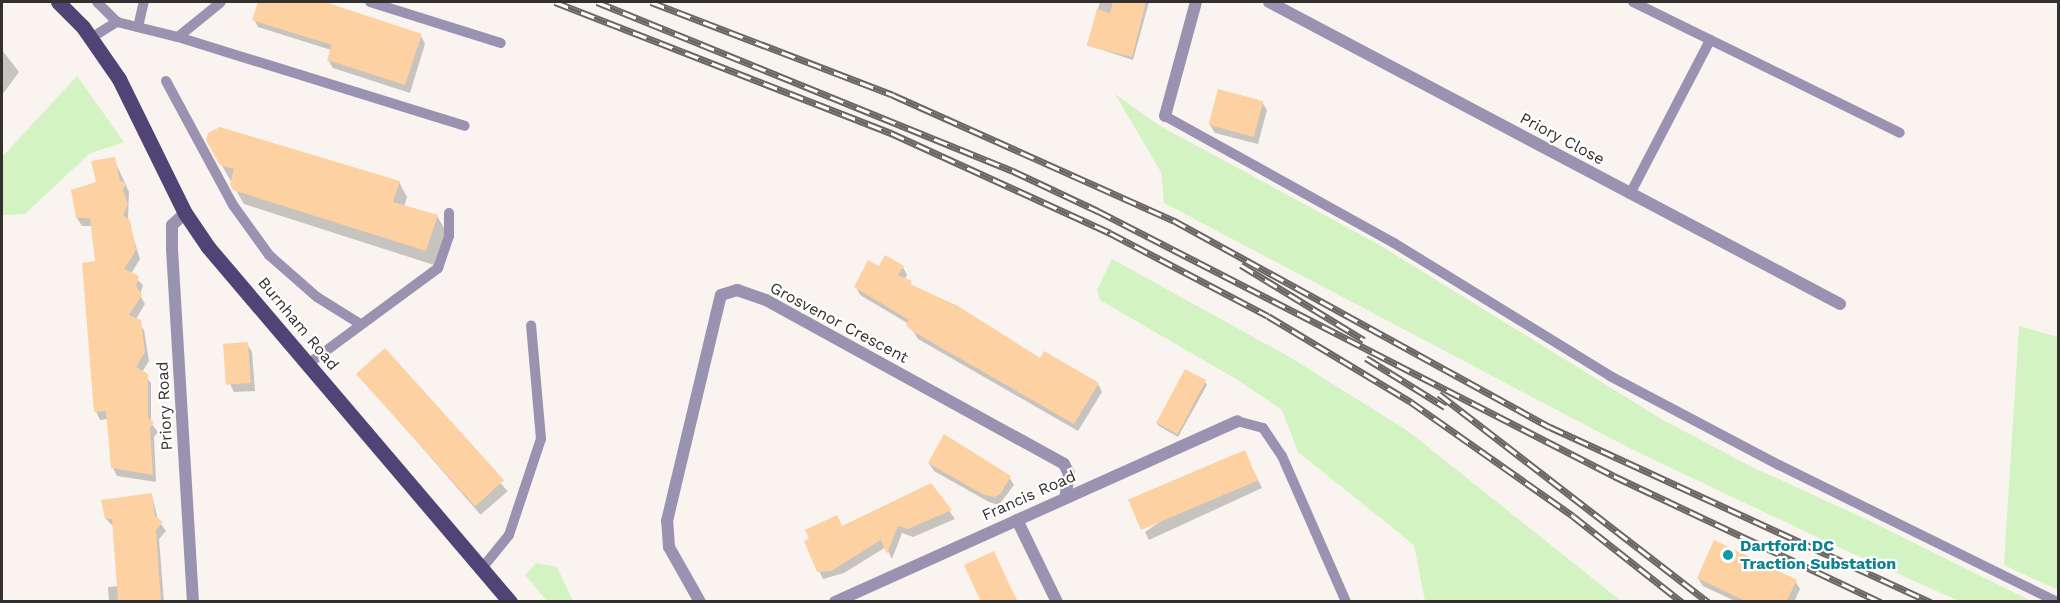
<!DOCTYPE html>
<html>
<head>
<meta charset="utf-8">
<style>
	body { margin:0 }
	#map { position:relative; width:2060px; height:603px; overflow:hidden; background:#f9f4ef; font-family:"Work Sans",sans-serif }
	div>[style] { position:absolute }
	.green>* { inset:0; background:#d4f3c3 }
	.shadow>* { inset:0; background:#0003; transform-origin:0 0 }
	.building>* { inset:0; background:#fdd1a2; transform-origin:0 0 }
	.lane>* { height:10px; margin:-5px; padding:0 5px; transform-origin:5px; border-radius:5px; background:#9993b1 }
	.street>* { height:12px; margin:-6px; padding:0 6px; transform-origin:6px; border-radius:6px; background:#9993b1 }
	.primary>* { height:15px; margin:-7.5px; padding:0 7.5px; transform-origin:7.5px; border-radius:7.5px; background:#504477 }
	.rail>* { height:7px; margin-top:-3.5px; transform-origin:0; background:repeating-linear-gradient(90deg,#fff 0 14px,#696663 0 28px); box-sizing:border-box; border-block:2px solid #696663 }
	.dots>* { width:16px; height:16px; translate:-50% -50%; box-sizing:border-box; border:3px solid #fff; border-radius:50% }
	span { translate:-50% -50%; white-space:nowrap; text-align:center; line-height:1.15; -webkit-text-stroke:4.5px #fff; paint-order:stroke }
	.street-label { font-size:16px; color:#33312f }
	.culture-label { font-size:16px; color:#0d838f; font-weight:700 }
	.left { translate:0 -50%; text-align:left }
	.frame { position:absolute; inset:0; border:3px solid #33312f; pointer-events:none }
</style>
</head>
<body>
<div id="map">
	<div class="green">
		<div style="clip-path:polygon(77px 76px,124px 142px,89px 154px,25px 214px,2px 215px,2px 157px)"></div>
		<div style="clip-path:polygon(1115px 94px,1160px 126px,1378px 244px,1663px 420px,1750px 466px,1872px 522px,2031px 601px,1959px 601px,1838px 547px,1631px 449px,1164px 203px,1161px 172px)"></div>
		<div style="clip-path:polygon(1112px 259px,1288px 356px,1408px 431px,1621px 601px,1425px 601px,1414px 545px,1298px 452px,1282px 410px,1236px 379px,1100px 300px,1097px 290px)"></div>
		<div style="clip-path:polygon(2019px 326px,2058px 337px,2058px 590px,2004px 565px)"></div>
		<div style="clip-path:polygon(536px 563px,557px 567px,573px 601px,547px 601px,525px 575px)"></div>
	</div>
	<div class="shadow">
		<div style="clip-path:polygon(259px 2px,317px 2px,421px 36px,425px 44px,410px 93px,333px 68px,328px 60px,331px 50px,258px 27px,254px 19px)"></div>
		<div style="clip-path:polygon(1100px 2px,1149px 2px,1133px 60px,1087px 45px)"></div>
		<div style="clip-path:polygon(2px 50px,19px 72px,2px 95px)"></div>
		<div style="clip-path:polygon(1262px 102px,1267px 110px,1258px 144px,1215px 133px,1210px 125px)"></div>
		<div style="clip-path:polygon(114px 159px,129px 192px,128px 220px,140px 259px,131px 274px,143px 285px,140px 295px,145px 304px,136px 319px,144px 330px,149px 361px,142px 372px,151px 383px,151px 423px,158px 432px,154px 437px,156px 482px,117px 476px,113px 468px,108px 419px,100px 420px,96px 411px,97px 262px,92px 226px,82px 226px,77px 218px)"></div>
		<div style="clip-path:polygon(221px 164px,399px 182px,407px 197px,404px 207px,437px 216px,446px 231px,434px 265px,244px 204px)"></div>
		<div style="clip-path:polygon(903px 267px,907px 275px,905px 279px,914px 287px,1041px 360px,1098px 384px,1102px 392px,1078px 431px,918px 339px,909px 324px,860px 295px,856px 287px,880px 268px)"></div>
		<div style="clip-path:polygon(247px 344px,252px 352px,255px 391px,234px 392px,230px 384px)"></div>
		<div style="left:385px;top:350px;width:187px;height:36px;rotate:49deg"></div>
		<div style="clip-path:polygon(1205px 382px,1207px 385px,1178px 437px,1159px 426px,1156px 422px)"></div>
		<div style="clip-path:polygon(1248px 460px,1262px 488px,1149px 540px,1145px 532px)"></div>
		<div style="clip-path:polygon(929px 463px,1009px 477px,1014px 485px,999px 505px,989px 502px,934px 471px)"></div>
		<div style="clip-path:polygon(931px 485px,955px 519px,913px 537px,902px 533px,892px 559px,886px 547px,844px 573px,823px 579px,819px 571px,843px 528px)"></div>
		<div style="clip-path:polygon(152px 495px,158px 520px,166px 531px,159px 539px,164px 602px,109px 602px,108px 587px,119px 586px,114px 527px,106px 519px)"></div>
		<div style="clip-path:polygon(1698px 578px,1795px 581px,1800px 589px,1794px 602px,1737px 602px,1703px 586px)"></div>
	</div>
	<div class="building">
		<div style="clip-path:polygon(258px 2px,325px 2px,422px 34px,405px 85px,327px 60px,332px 45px,252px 20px)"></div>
		<div style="clip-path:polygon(1113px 2px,1146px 2px,1132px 57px,1087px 46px,1097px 9px,1110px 13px)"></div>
		<div style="left:1218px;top:89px;width:47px;height:37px;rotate:15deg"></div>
		<div style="clip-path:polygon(220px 127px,400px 181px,393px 202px,438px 215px,426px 251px,233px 190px,230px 184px,234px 169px,220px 165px,206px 140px,208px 133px)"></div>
		<div style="clip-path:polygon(115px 157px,120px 181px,126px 183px,123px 190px,128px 205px,123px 215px,130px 220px,136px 250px,124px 269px,139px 276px,136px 286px,142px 295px,129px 315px,141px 320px,145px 352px,136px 367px,148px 374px,148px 418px,154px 422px,150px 428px,153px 475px,111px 468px,106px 411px,94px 412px,82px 263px,95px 261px,90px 218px,76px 218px,71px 190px,96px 182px,91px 161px)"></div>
		<div style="clip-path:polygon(885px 255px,904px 266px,898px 275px,912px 281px,910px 284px,958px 306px,1040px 358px,1044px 351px,1099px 383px,1074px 424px,912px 331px,906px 325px,909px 320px,854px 287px,868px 260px,879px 266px)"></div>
		<div style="left:248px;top:342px;width:41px;height:25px;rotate:86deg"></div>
		<div style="left:385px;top:348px;width:178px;height:39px;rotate:48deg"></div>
		<div style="left:1185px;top:369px;width:24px;height:61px;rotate:28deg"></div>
		<div style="clip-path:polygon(944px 434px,1011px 476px,1001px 493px,995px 497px,984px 495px,928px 463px)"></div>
		<div style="left:1245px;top:450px;width:33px;height:127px;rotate:67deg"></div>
		<div style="clip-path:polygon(931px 483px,952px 510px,908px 529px,898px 526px,887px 554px,881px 540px,831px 571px,817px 572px,804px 541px,809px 539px,805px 530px,837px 515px,842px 526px)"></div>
		<div style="clip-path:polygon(152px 493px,155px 516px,163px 522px,156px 530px,161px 602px,118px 602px,112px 519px,105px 519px,101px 500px)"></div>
		<div style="clip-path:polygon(1714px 540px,1797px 580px,1786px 602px,1747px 602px,1697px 578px)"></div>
		<div style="clip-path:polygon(994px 551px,1009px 584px,1018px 602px,981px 602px,964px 565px)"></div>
	</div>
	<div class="lane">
		<div style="left:97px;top:2px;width:28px;rotate:45deg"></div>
		<div style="left:117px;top:22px;width:63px;rotate:13.8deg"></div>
		<div style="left:178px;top:37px;width:55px;rotate:-39.1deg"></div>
		<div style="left:370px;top:2px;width:137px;rotate:17.4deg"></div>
		<div style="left:1633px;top:2px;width:297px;rotate:26.1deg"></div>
		<div style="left:138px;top:27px;width:26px;rotate:-77deg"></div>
		<div style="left:178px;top:37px;width:300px;rotate:17.2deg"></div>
		<div style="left:91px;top:38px;width:31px;rotate:-32deg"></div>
		<div style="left:166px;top:81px;width:141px;rotate:61.6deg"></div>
		<div style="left:233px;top:205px;width:62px;rotate:54.2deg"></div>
		<div style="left:269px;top:255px;width:64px;rotate:41.2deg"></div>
		<div style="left:317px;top:297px;width:51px;rotate:32.1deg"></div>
		<div style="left:1165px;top:116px;width:262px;rotate:29deg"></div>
		<div style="left:1394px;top:243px;width:254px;rotate:31.6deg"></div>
		<div style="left:1610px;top:376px;width:191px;rotate:27.8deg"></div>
		<div style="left:1779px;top:465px;width:310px;rotate:26.2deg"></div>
		<div style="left:1630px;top:194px;width:174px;rotate:-62.5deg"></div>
		<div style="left:308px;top:364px;width:162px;rotate:-36.4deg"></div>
		<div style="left:438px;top:268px;width:34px;rotate:-71deg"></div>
		<div style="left:449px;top:236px;width:23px;rotate:-90deg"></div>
		<div style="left:1237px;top:421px;width:27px;rotate:15deg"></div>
		<div style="left:1263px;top:428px;width:34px;rotate:56deg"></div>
		<div style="left:1282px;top:456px;width:159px;rotate:66.3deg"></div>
		<div style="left:483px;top:567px;width:41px;rotate:-50.9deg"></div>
		<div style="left:509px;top:535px;width:101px;rotate:-71.6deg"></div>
		<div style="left:541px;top:439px;width:114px;rotate:-95deg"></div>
	</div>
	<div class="street">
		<div style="left:1269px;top:2px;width:646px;rotate:27.87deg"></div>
		<div style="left:1165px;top:116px;width:118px;rotate:-74.8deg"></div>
		<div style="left:185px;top:213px;width:18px;rotate:137deg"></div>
		<div style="left:172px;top:225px;width:24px;rotate:90deg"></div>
		<div style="left:172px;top:249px;width:354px;rotate:86.6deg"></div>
		<div style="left:1017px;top:520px;width:91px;rotate:64deg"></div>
		<div style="left:700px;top:602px;width:63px;rotate:-119.4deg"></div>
		<div style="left:669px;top:547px;width:26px;rotate:-94deg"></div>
		<div style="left:667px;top:521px;width:232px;rotate:-76.6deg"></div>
		<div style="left:721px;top:295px;width:17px;rotate:-17deg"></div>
		<div style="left:737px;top:290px;width:31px;rotate:19deg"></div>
		<div style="left:766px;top:300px;width:340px;rotate:28.8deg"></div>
		<div style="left:1064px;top:464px;width:11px;rotate:63deg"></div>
		<div style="left:1069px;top:474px;width:24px;rotate:99deg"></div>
		<div style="left:835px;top:602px;width:441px;rotate:-24.2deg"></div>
	</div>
	<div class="primary">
		<div style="left:58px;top:2px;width:35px;rotate:45deg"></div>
		<div style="left:83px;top:27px;width:63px;rotate:55.3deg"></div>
		<div style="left:119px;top:79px;width:149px;rotate:63.8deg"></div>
		<div style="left:185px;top:213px;width:41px;rotate:55.9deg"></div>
		<div style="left:208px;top:247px;width:466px;rotate:49.6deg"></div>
	</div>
	<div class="rail">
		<div style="left:555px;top:2px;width:361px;rotate:21.3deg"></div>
		<div style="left:891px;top:133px;width:241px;rotate:24.5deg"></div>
		<div style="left:1110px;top:233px;width:178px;rotate:27.7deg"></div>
		<div style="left:1268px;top:316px;width:167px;rotate:31deg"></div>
		<div style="left:1411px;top:402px;width:198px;rotate:35.1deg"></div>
		<div style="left:1573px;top:516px;width:139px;rotate:38.3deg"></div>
		<div style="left:597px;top:2px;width:449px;rotate:22.1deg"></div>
		<div style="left:1013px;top:171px;width:94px;rotate:25.2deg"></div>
		<div style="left:1098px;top:211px;width:580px;rotate:27.18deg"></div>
		<div style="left:1614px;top:476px;width:295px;rotate:25.3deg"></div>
		<div style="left:651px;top:2px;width:259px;rotate:21deg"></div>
		<div style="left:893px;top:95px;width:307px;rotate:24.1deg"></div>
		<div style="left:1173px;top:220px;width:430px;rotate:28.8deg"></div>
		<div style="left:1550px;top:427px;width:419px;rotate:24.7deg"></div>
		<div style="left:1241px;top:265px;width:144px;rotate:31.4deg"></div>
		<div style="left:1366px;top:358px;width:93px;rotate:31.8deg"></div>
		<div style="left:1439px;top:394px;width:340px;rotate:37.7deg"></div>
	</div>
	<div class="dots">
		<div style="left:1728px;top:555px;background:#0f9aa8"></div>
	</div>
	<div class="street-label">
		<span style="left:1562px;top:139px;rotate:28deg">Priory Close</span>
		<span style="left:839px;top:323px;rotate:28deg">Grosvenor Crescent</span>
		<span style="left:298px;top:324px;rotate:50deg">Burnham Road</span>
		<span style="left:165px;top:406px;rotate:-93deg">Priory Road</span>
		<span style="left:1029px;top:496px;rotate:-24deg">Francis Road</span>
	</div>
	<div class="culture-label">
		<span class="left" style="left:1740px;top:555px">Dartford DC<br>Traction Substation</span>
	</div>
	<div class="frame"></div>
</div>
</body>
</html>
